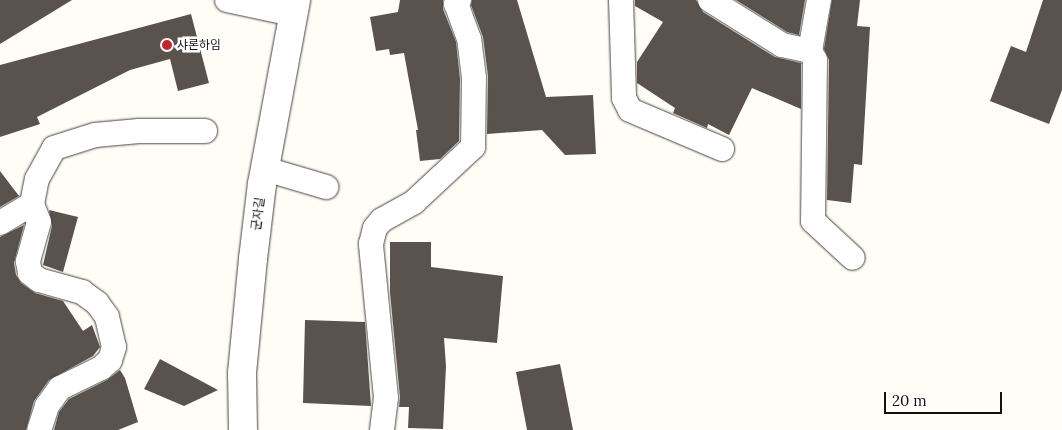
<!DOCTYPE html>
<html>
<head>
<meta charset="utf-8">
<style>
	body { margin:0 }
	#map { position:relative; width:1062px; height:430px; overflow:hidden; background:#fffdf5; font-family:Lora,"Noto Sans KR",serif }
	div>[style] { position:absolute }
	.building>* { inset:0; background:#5a524d }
	.roads { filter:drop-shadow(0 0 1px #444) drop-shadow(0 0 1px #444) }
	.service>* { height:24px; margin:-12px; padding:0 12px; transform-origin:12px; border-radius:12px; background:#fff }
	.minor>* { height:28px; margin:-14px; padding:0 14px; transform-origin:14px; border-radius:14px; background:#fff }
	.dots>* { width:14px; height:14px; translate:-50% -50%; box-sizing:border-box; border:2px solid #fff; border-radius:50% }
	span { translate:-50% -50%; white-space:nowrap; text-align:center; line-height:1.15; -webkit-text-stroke:5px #fff; paint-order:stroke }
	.poi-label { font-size:12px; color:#111 }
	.left { translate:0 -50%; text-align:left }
	.street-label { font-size:12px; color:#111 }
	.scale { position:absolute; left:884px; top:392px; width:118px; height:22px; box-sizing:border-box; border:2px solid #111; border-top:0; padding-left:6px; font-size:15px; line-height:18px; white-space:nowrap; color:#111; -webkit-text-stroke:4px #fff; paint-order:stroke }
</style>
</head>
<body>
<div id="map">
	<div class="building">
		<div style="clip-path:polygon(0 0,72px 0,0 44px)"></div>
		<div style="clip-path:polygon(400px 0,443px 0,443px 9px,456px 42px,460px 79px,459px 141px,440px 159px,420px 161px,416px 130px,418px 130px,404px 53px,390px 55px,389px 49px,376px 51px,370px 17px,398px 12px)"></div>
		<div style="clip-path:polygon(472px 0,517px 0,546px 97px,593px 95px,596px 154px,565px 155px,542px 130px,487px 134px,488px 76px,483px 37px,471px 5px)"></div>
		<div style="clip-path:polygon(635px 0,696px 0,703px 12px,775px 57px,801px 63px,801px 109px,752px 88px,729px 135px,708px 124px,707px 128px,673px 113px,675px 108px,637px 83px,637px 62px,663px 22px,635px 6px)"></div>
		<div style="clip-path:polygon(736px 0,805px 0,799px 35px,787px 32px)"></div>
		<div style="clip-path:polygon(832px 0,860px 0,857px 26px,870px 27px,862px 165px,854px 164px,851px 203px,827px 200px,829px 60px,824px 49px)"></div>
		<div style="clip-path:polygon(1043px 0,1062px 0,1062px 90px,1049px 124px,990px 101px,1011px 46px,1026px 52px)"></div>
		<div style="clip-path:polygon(191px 14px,209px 83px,178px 91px,170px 59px,130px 70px,37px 117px,40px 124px,0 137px,0 65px)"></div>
		<div style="clip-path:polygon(0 171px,19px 196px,0 207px)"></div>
		<div style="clip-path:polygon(49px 210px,78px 217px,63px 272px,43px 265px,52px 226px)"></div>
		<div style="clip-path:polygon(24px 225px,14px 263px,16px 275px,21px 283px,35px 293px,63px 301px,83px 331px,92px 325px,100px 347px,93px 356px,49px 380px,34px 401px,26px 430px,0 430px,0 237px)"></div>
		<div style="clip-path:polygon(390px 242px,431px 242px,431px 267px,503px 276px,497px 343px,444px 338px,446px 366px,443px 429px,408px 428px,409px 407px,399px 407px,400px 397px,390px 293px)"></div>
		<div style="clip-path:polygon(305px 320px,365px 322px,371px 406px,303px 403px)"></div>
		<div style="clip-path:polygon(160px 359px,218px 390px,184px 406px,144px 389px)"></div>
		<div style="clip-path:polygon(560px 364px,573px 430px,527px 430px,516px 372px)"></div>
		<div style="clip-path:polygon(120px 370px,125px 378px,138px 422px,118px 430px,54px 430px,59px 412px,69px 399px,107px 380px)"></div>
	</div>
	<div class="roads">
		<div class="service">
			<div style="left:227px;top:0;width:67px;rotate:12deg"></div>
			<div style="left:621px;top:0;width:98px;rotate:88.2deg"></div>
			<div style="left:624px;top:98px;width:13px;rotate:63deg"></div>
			<div style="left:630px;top:110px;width:100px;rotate:23deg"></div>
			<div style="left:710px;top:0;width:85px;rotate:32deg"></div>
			<div style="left:782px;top:45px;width:29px;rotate:12deg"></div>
			<div style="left:810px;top:51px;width:10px;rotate:61deg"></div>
			<div style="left:815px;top:60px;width:161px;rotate:90.7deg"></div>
			<div style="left:813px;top:221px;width:54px;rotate:42.8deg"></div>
			<div style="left:810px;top:51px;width:52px;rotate:-80deg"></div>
			<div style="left:265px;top:169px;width:64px;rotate:16.4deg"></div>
			<div style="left:32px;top:204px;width:19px;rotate:69deg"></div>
			<div style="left:39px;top:222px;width:41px;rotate:105.8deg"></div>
			<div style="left:28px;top:261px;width:12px;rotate:81deg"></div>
			<div style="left:30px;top:273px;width:11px;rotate:38deg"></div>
			<div style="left:39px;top:280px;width:45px;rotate:15.6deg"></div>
			<div style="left:82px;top:292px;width:19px;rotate:36deg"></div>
			<div style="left:97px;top:303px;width:17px;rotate:54deg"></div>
			<div style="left:107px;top:317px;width:31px;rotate:77deg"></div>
			<div style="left:114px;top:347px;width:14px;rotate:107deg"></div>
			<div style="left:110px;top:360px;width:12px;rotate:138deg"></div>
			<div style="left:101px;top:368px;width:46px;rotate:154deg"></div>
			<div style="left:60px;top:388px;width:22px;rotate:126deg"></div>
			<div style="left:47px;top:406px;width:25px;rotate:108deg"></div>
			<div style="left:0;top:223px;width:37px;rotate:-31deg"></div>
			<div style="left:32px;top:204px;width:25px;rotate:-79deg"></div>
			<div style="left:37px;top:179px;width:35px;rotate:-61deg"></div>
			<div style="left:54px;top:148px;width:43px;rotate:-17.6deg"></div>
			<div style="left:95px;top:135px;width:44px;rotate:-5.2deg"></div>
			<div style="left:139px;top:131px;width:66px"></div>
			<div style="left:382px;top:430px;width:32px;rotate:-83deg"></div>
			<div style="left:386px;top:398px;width:155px;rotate:-95.6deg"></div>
			<div style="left:371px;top:244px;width:16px;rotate:-76deg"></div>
			<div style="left:375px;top:228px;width:11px;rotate:-49deg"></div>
			<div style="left:382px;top:220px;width:37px;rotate:-29deg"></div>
			<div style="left:414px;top:202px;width:81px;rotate:-43deg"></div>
			<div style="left:473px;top:147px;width:69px;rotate:-89.2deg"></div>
			<div style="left:474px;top:78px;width:39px;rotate:-97deg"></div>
			<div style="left:469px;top:39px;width:37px;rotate:-110deg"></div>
			<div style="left:456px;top:4px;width:5px;rotate:-53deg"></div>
		</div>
		<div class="minor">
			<div style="left:243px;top:430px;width:57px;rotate:-91deg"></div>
			<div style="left:242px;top:373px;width:115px;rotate:-84.5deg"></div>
			<div style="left:253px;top:259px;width:76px;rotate:-83.2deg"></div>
			<div style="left:262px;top:184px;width:187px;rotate:-79.5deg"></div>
		</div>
	</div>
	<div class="dots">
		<div style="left:167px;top:45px;background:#c4262e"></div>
	</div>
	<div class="poi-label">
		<span class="left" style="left:177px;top:45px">샤론하임</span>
	</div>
	<div class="street-label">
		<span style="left:258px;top:214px;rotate:-83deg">군자길</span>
	</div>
	<div class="scale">20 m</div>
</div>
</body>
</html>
